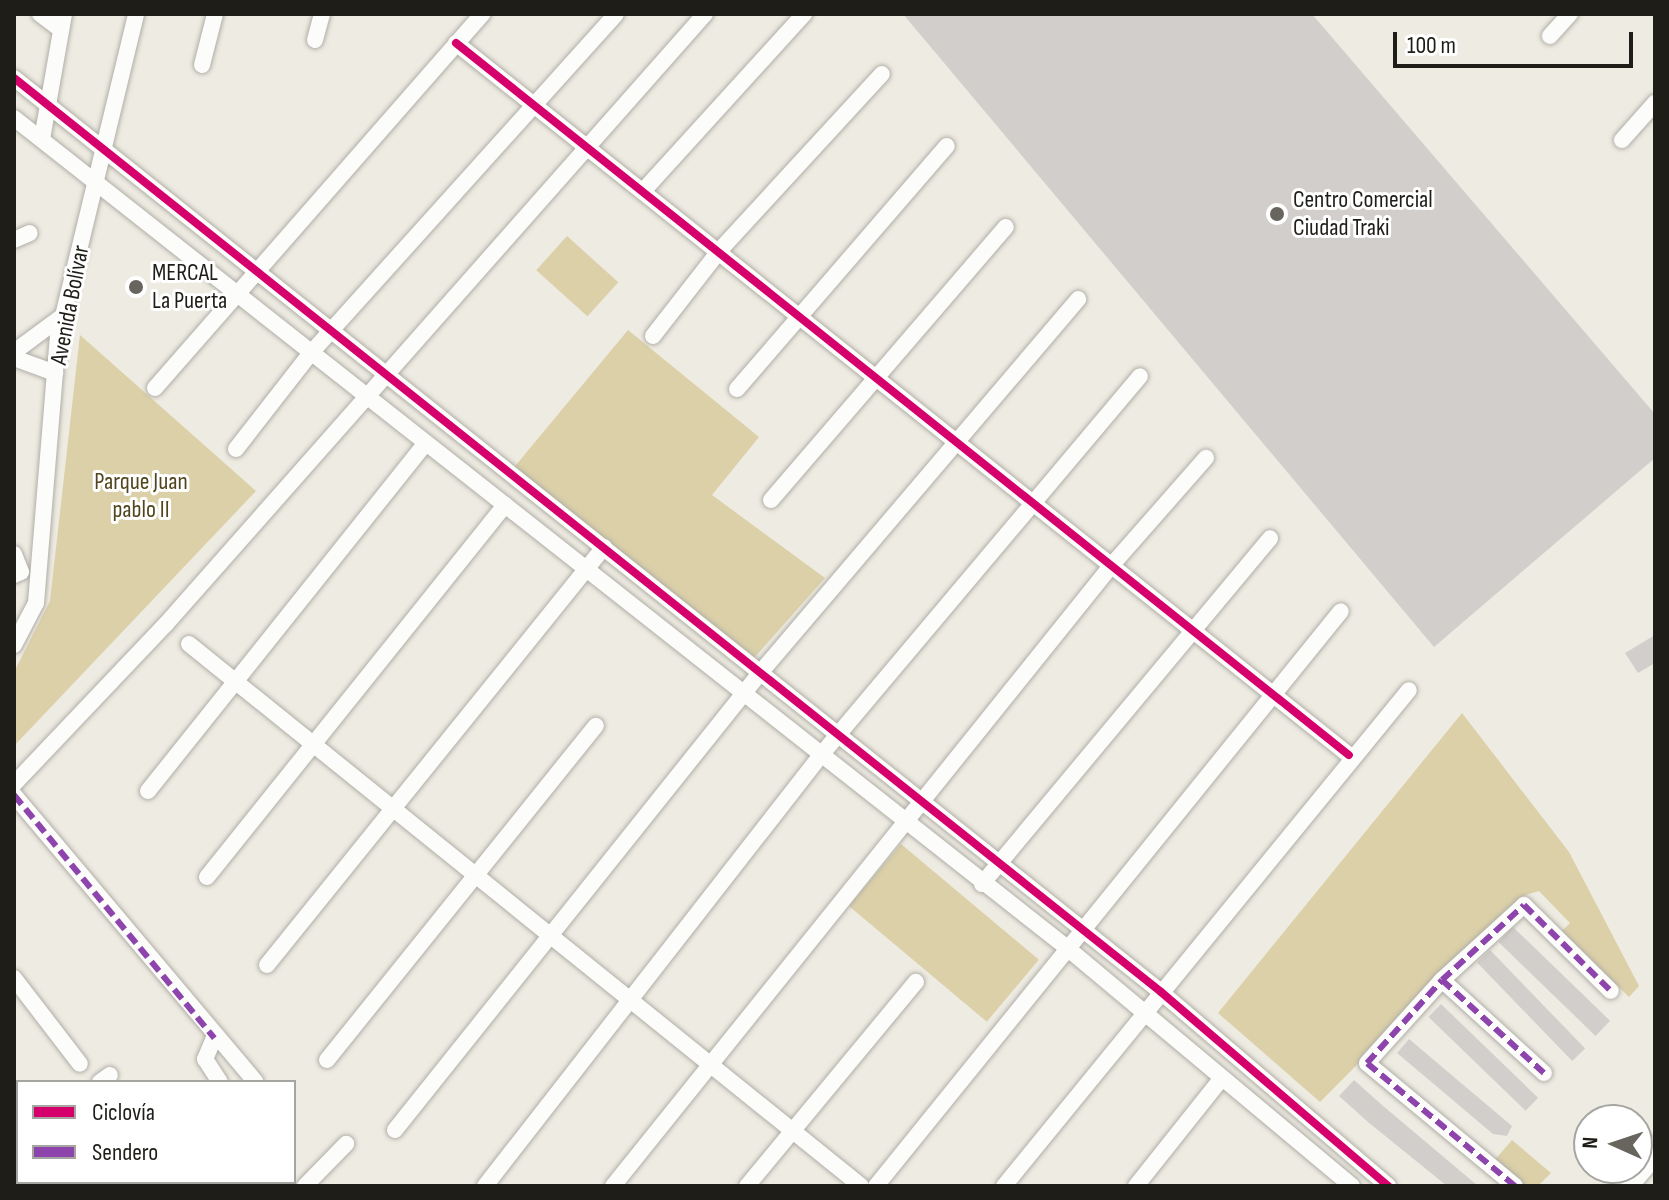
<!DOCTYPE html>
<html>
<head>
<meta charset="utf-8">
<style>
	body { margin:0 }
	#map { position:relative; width:1669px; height:1200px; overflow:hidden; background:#eeebe2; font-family:"Sofia Sans Condensed",sans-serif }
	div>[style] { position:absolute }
	.green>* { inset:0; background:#dbd0a8; transform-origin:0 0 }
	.building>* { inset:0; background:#d2cecb; transform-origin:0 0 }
	.roads { filter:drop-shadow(0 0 2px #b0aea7) drop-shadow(0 0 2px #b0aea7) }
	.minor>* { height:16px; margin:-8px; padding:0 8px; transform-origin:8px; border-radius:8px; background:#fcfcfb }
	.trunk>* { height:26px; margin:-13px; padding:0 13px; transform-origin:13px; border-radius:13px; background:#fcfcfb }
	.quiet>* { height:6px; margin-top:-3px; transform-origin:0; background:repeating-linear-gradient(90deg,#8e44ad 0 12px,transparent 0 18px) }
	.cycleway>* { height:8px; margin:-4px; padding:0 4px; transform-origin:4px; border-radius:4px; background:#d6006c }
	.dots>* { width:22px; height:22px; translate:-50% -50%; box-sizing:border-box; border:4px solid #fff; border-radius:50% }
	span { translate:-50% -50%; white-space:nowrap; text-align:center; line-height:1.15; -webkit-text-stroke:6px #fff; paint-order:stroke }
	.poi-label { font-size:24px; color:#1f1d17 }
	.left { translate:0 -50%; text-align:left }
	.street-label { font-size:24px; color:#1f1d17 }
	.park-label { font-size:24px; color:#50451c }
	.frame { position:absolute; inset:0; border:16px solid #1f1d17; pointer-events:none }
	.legend { position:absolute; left:16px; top:1080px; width:280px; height:104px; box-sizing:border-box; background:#fff; border:2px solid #a5a5a2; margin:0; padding:10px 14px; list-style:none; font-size:24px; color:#1f1d17 }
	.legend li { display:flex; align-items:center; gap:16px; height:40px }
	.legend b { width:40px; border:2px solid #a5a5a2 }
	.north { position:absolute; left:1573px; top:1104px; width:80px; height:80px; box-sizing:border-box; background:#fff; border:2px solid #a5a5a2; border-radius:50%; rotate:273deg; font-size:22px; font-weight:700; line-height:32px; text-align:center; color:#1f1d17 }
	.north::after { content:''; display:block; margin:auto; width:28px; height:36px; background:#67655e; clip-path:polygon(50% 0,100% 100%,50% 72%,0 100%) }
	.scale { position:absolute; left:1393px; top:32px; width:240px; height:36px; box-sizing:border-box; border:4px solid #1f1d17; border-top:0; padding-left:10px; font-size:24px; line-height:28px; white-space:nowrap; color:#1f1d17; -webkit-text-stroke:6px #fff; paint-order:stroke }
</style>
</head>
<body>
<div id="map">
	<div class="green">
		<div style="left:567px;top:236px;width:69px;height:46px;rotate:42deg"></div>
		<div style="clip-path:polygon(628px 330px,759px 437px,712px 495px,825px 578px,755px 657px,511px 471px)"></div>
		<div style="clip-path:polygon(80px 335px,256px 491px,14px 746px,14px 672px,50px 601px)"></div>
		<div style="clip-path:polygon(1462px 713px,1569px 852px,1639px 986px,1629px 997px,1562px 931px,1570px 923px,1539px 891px,1526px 895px,1320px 1102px,1218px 1013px)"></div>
		<div style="left:901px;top:844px;width:180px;height:81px;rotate:40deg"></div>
		<div style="clip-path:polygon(1512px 1140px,1551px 1173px,1538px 1186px,1523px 1186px,1494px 1161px)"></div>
	</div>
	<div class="building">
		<div style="clip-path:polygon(903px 14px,1312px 14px,1655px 414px,1655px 458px,1434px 647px)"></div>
		<div style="clip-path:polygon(1655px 635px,1655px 663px,1638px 673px,1625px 653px)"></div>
		<div style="left:1513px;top:927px;width:135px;height:21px;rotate:44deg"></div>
		<div style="left:1490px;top:950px;width:137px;height:18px;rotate:46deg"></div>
		<div style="left:1441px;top:1004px;width:135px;height:18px;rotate:44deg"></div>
		<div style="clip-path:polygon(1409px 1039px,1512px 1126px,1507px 1136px,1493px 1134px,1397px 1053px)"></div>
		<div style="clip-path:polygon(1354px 1080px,1382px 1105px,1478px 1186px,1447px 1186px,1368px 1122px,1339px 1096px)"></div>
	</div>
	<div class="roads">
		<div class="minor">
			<div style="left:40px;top:14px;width:26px;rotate:37deg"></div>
			<div style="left:1550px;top:36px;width:30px;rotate:-48deg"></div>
			<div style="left:315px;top:40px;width:27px;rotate:-75deg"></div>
			<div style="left:456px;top:43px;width:1142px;rotate:38.57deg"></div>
			<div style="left:202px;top:65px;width:53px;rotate:-75.7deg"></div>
			<div style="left:14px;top:78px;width:1467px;rotate:38.55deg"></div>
			<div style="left:1161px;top:992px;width:299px;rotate:40.5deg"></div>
			<div style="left:14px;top:118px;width:1339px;rotate:38.24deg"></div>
			<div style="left:1066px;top:947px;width:373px;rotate:39.9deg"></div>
			<div style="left:42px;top:139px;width:127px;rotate:-80deg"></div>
			<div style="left:1622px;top:140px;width:50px;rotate:-48.3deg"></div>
			<div style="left:644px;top:190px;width:238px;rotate:-47.7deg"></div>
			<div style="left:14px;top:240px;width:17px;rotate:-24deg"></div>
			<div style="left:653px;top:336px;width:109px;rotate:-52.1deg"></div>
			<div style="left:720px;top:250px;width:239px;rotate:-47.4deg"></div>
			<div style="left:14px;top:352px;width:62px;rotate:-36.5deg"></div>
			<div style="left:14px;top:358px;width:44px;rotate:20.1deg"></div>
			<div style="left:155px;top:388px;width:497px;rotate:-48.8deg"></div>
			<div style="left:737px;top:389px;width:321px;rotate:-49.2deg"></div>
			<div style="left:236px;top:449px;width:120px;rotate:-52.1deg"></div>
			<div style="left:310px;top:354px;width:457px;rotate:-48deg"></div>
			<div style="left:771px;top:500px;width:360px;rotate:-49.3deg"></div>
			<div style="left:14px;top:554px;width:19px;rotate:69deg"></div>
			<div style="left:21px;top:572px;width:8px;rotate:157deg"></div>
			<div style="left:189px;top:644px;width:863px;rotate:38.89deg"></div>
			<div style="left:14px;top:645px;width:47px;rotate:-62.4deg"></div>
			<div style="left:36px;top:603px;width:267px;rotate:-85.3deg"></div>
			<div style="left:58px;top:337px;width:332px;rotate:-76.4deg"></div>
			<div style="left:14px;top:784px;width:221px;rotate:-46.5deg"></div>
			<div style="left:166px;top:624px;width:814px;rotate:-48.54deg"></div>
			<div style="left:148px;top:791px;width:443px;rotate:-51.4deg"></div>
			<div style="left:14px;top:795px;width:375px;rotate:49.9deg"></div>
			<div style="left:207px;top:877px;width:477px;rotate:-51.3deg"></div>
			<div style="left:982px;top:884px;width:450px;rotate:-50.2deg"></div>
			<div style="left:267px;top:965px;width:537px;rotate:-51.12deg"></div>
			<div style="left:14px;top:978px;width:108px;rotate:52.5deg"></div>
			<div style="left:1442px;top:980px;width:138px;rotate:42.4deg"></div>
			<div style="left:214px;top:1038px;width:23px;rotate:113deg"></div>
			<div style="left:205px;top:1059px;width:27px;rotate:57deg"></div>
			<div style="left:327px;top:1060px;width:429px;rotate:-51.2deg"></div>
			<div style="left:100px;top:1082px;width:12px;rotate:-35deg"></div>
			<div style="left:395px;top:1130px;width:585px;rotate:-51.39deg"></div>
			<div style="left:760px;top:673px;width:491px;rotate:-49.6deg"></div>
			<div style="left:14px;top:1152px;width:6px;rotate:51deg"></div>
			<div style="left:41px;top:1182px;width:6px;rotate:45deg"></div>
			<div style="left:137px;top:1186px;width:6px;rotate:-45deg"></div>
			<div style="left:305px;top:1186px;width:59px;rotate:-45.7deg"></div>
			<div style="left:485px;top:1186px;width:546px;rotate:-52.06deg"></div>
			<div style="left:821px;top:755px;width:495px;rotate:-49.9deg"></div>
			<div style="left:613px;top:1186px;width:795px;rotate:-51.23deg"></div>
			<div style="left:1111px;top:566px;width:144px;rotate:-48.7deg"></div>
			<div style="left:747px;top:1186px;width:265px;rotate:-50.4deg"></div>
			<div style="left:876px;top:1186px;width:739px;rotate:-51.04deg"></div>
			<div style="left:1004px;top:1186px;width:640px;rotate:-50.77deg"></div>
			<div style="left:1136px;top:1186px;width:137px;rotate:-51.5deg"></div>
			<div style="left:1515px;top:1186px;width:192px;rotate:-140.3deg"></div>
			<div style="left:1367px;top:1063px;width:112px;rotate:-47.9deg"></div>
			<div style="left:1442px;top:980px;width:111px;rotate:-42.4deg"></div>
			<div style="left:1524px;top:905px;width:122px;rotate:44.7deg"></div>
		</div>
		<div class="trunk">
			<div style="left:1624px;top:1186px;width:48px;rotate:-49.3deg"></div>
		</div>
	</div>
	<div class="quiet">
		<div style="left:14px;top:795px;width:315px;rotate:50.5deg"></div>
		<div style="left:1442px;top:980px;width:138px;rotate:42.4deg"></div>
		<div style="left:1515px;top:1186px;width:192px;rotate:-140.3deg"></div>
		<div style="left:1367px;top:1063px;width:112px;rotate:-47.9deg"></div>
		<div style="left:1442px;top:980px;width:111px;rotate:-42.4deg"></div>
		<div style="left:1524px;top:905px;width:122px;rotate:44.7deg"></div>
	</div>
	<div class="cycleway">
		<div style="left:456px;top:43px;width:1142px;rotate:38.57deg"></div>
		<div style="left:14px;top:78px;width:1467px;rotate:38.55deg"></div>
		<div style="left:1161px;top:992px;width:299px;rotate:40.5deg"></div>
	</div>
	<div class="dots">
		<div style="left:1277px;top:214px;background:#67655e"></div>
		<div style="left:136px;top:287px;background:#67655e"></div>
	</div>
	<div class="poi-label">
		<span class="left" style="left:1293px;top:214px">Centro Comercial<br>Ciudad Traki</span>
		<span class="left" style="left:152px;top:287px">MERCAL<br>La Puerta</span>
	</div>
	<div class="street-label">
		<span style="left:70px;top:305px;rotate:-79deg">Avenida Bolívar</span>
	</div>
	<div class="park-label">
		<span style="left:141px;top:496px">Parque Juan<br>pablo II</span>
	</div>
	<div class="frame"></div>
	<ul class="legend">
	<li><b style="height:10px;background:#d6006c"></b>Ciclovía</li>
	<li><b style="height:10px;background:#8e44ad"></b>Sendero</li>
	</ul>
	<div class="north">N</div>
	<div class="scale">100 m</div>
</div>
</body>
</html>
